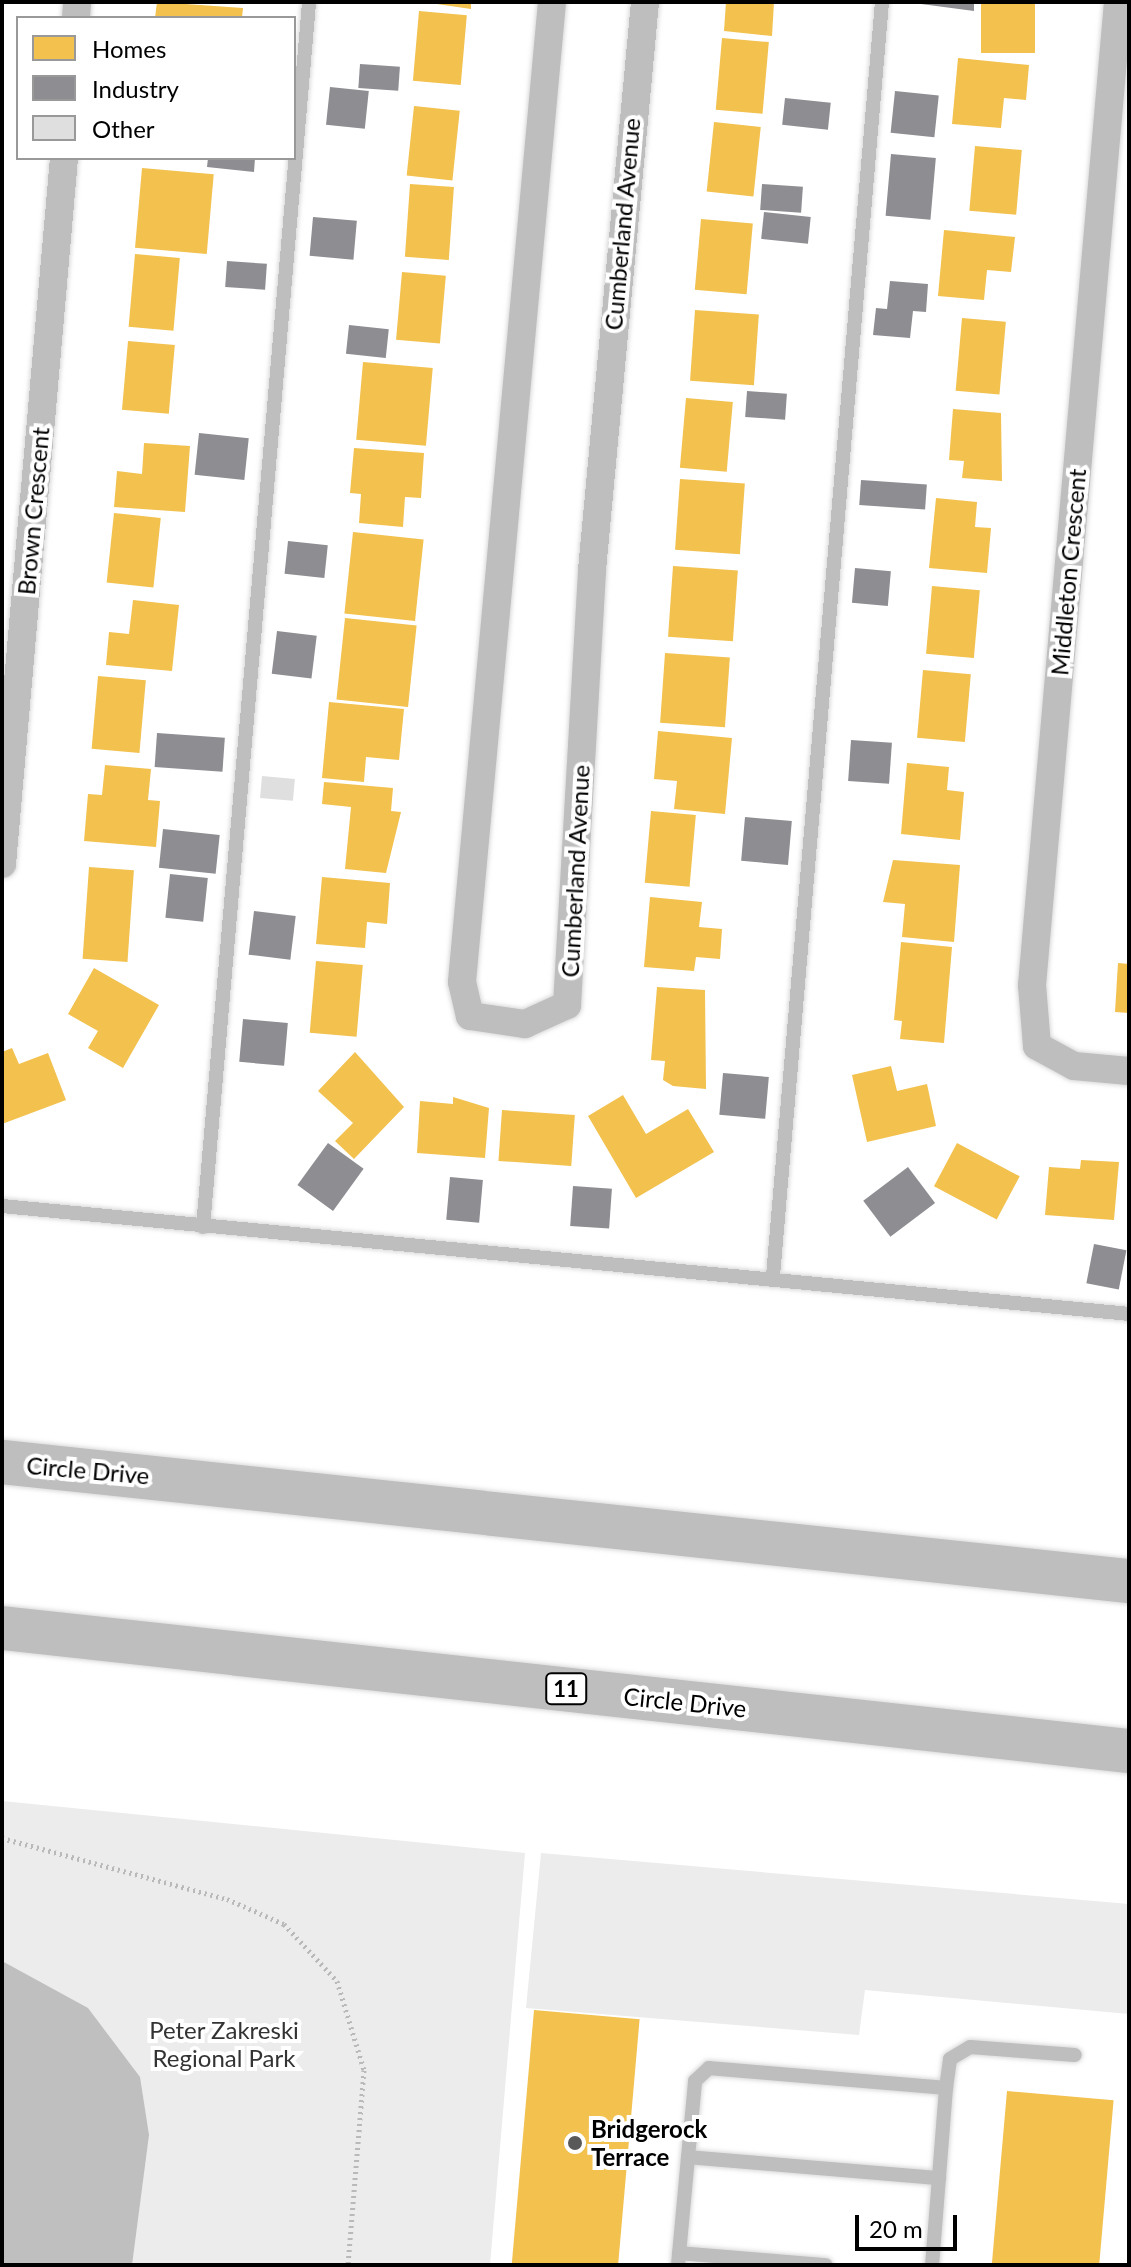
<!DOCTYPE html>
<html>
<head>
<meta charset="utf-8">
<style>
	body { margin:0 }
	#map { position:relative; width:1131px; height:2267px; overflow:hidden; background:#fff; font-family:Lato,sans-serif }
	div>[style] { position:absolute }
	.green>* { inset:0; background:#ececec }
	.water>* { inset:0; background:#bfbfbf }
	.homes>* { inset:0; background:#f2c14e; transform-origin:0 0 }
	.industry>* { inset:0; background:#8d8d92; transform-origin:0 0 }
	.building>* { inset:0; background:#dfdfdf; transform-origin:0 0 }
	.path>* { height:5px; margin-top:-2.5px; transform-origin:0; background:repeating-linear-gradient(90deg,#b9b9b9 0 2px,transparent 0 6px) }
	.roads { filter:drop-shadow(0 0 2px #dbdbdb) drop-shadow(0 0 2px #dbdbdb) }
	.lane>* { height:14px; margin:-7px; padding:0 7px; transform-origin:7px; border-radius:7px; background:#bebebe }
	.street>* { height:28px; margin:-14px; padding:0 14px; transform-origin:14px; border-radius:14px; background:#bebebe }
	.highway>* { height:44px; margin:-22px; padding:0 22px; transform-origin:22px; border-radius:22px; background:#bebebe }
	.dots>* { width:22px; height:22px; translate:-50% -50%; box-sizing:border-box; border:4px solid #fff; border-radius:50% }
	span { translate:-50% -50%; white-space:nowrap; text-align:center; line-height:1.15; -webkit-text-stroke:8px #fff; paint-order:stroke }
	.shield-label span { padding:2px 6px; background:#fff; border:2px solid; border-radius:6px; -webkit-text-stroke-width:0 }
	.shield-label { font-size:22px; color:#000; font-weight:700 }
	.street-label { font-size:24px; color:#000 }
	.park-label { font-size:24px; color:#333 }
	.poi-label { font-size:24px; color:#000; font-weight:700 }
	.left { translate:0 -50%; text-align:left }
	.frame { position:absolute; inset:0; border:4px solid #000; pointer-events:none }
	.legend { position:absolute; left:16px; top:16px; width:280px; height:144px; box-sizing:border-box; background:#fff; border:2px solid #999; margin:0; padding:10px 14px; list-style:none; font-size:24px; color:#000 }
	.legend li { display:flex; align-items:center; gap:16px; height:40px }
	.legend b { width:40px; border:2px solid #999 }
	.scale { position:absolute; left:855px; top:2215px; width:102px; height:36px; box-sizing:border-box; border:4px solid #000; border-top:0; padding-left:10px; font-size:24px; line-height:28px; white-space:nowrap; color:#000; -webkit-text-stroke:6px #fff; paint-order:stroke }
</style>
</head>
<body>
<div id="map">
	<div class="green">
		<div style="clip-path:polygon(2px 1801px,525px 1853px,490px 2265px,2px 2265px)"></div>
		<div style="clip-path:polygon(541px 1853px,1129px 1904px,1129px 2014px,865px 1990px,859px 2035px,526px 2008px)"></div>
	</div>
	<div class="water">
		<div style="clip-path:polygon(2px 1961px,88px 2008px,140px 2077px,149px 2135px,132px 2265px,2px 2265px)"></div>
	</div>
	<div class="homes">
		<div style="clip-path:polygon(157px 2px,243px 8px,242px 18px,155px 18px)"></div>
		<div style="clip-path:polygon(423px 2px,471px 2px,471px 9px)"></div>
		<div style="clip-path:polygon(726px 2px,774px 2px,772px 36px,724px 31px)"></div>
		<div style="left:981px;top:2px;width:54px;height:51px"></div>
		<div style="left:419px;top:11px;width:48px;height:70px;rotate:5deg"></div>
		<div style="left:722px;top:38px;width:47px;height:72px;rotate:5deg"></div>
		<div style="clip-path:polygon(958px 58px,1029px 65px,1026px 100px,1004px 98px,1001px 128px,952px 124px)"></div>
		<div style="left:414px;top:106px;width:46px;height:70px;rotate:6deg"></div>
		<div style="left:714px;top:122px;width:47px;height:70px;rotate:6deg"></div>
		<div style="left:975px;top:146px;width:47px;height:65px;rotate:5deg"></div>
		<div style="left:142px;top:168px;width:72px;height:80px;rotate:5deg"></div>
		<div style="left:410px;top:184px;width:44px;height:73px;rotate:4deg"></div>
		<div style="left:701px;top:219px;width:52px;height:71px;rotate:5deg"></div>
		<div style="clip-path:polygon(944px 230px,1015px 237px,1011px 272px,987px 270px,984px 300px,938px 296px)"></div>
		<div style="left:135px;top:254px;width:45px;height:73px;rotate:5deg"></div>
		<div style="left:402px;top:272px;width:44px;height:68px;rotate:5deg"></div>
		<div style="left:695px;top:310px;width:64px;height:71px;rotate:4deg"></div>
		<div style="left:962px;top:318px;width:44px;height:73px;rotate:5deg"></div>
		<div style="left:128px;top:341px;width:47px;height:69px;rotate:5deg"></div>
		<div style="left:363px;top:362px;width:70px;height:78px;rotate:5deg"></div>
		<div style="left:686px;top:398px;width:47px;height:70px;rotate:5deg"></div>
		<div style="clip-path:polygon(953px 409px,1001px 413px,1002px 481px,962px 478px,964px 461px,949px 460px)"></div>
		<div style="clip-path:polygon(144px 443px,190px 446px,185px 512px,114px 507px,117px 471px,142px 474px)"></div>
		<div style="clip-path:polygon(354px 448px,424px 453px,421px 498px,405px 497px,403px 527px,359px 523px,361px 494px,350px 493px)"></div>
		<div style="left:680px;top:479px;width:65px;height:71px;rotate:4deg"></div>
		<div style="clip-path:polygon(936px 498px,977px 502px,975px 527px,991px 528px,987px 573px,929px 568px)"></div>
		<div style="left:114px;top:513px;width:47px;height:70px;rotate:6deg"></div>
		<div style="left:353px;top:532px;width:71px;height:82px;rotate:6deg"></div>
		<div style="left:673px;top:566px;width:65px;height:71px;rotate:4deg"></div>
		<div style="left:932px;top:586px;width:48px;height:68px;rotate:5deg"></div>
		<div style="clip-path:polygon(133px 600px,179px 605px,172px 671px,106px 665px,109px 632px,129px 634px)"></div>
		<div style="left:345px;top:618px;width:72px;height:82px;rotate:6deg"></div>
		<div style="left:665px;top:653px;width:65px;height:70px;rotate:4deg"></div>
		<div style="left:923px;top:670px;width:48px;height:68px;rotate:5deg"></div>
		<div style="left:98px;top:676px;width:48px;height:73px;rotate:5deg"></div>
		<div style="clip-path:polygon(329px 702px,404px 709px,399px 760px,366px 757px,364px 782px,322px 778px)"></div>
		<div style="clip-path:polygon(658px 731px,732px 738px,725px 814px,674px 809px,677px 781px,654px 779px)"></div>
		<div style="clip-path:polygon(907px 763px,949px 767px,947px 790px,964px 792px,960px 840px,901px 834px)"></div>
		<div style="clip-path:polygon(105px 765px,151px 769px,148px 800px,160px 801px,156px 847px,84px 841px,88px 794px,102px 795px)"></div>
		<div style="clip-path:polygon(324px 782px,393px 788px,391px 811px,401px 812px,386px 873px,345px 869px,351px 807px,322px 804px)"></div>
		<div style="left:651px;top:811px;width:45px;height:72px;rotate:5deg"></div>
		<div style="clip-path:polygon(893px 860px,960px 865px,954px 942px,902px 937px,905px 904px,883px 902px)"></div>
		<div style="left:89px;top:867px;width:45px;height:92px;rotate:4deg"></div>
		<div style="clip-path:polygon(322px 877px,390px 883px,387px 924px,367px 922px,365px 948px,316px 944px)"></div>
		<div style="clip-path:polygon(650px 897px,702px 902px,699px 927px,722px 929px,720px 959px,696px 957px,694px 971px,644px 967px)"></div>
		<div style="clip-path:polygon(901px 942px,952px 947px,944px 1043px,900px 1039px,902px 1021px,894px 1020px)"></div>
		<div style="left:316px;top:961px;width:47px;height:72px;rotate:5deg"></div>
		<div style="clip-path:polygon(1118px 963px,1129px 964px,1129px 1013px,1115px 1012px)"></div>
		<div style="clip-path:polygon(94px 968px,159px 1005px,123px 1068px,88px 1048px,98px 1031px,68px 1014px)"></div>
		<div style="clip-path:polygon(657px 987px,705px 990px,706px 1089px,673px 1086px,663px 1080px,665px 1061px,651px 1060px)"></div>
		<div style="clip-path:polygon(12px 1048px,19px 1064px,48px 1053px,66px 1100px,2px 1124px,2px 1052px)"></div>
		<div style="clip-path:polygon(355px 1052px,404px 1107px,354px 1159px,335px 1141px,353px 1123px,318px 1091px)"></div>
		<div style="clip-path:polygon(891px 1066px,897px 1091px,927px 1084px,936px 1126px,867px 1142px,852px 1075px)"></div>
		<div style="clip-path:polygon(623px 1095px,646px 1134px,688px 1109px,714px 1152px,636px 1198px,588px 1116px)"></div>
		<div style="clip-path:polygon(453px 1097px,489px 1108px,485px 1158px,417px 1153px,420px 1101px,453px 1104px)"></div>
		<div style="left:502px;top:1110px;width:73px;height:51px;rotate:4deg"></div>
		<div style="left:957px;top:1143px;width:71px;height:49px;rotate:28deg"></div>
		<div style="clip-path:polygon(1081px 1160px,1119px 1162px,1114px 1220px,1045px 1215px,1049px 1167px,1080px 1169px)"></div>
		<div style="left:534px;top:2010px;width:106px;height:256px;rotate:5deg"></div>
		<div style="left:1007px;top:2091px;width:107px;height:175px;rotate:5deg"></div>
	</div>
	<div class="industry">
		<div style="clip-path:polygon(906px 2px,974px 2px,974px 11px)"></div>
		<div style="left:360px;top:64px;width:40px;height:24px;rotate:4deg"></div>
		<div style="left:330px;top:87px;width:39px;height:38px;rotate:6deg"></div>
		<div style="left:895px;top:91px;width:44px;height:42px;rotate:6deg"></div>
		<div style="left:785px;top:98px;width:46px;height:27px;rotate:6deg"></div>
		<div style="left:891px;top:154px;width:45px;height:62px;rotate:5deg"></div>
		<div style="clip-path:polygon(208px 158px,255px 158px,254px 172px,207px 167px)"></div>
		<div style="left:762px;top:184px;width:41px;height:26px;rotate:4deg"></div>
		<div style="left:764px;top:212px;width:47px;height:27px;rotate:6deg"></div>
		<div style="left:313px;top:217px;width:44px;height:39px;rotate:5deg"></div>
		<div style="left:227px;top:261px;width:40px;height:26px;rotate:4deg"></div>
		<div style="clip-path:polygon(890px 281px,928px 284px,926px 312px,913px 311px,910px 338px,873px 335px,876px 308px,887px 309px)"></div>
		<div style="left:349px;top:325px;width:40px;height:29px;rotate:6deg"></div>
		<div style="left:747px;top:391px;width:40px;height:26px;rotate:4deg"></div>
		<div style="left:199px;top:433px;width:50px;height:42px;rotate:6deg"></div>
		<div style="left:861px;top:480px;width:66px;height:25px;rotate:4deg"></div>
		<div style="left:288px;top:541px;width:40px;height:33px;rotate:6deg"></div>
		<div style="left:855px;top:568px;width:36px;height:35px;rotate:5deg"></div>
		<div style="left:277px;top:631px;width:40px;height:43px;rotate:7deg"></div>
		<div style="left:157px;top:733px;width:68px;height:34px;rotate:4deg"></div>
		<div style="left:851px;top:740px;width:41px;height:41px;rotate:4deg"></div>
		<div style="left:745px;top:817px;width:47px;height:44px;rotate:5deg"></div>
		<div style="left:163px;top:829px;width:57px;height:39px;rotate:6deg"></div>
		<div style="left:170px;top:874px;width:38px;height:44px;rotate:6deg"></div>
		<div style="left:254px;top:911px;width:42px;height:44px;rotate:7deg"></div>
		<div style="left:243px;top:1019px;width:45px;height:43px;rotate:5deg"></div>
		<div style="left:723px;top:1073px;width:46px;height:42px;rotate:5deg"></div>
		<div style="left:328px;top:1143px;width:44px;height:52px;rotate:36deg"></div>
		<div style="left:908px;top:1167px;width:45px;height:56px;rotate:53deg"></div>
		<div style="left:450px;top:1177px;width:33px;height:43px;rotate:5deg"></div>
		<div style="left:573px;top:1186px;width:39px;height:40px;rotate:4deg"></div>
		<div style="left:1094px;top:1244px;width:33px;height:40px;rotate:11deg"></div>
	</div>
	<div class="building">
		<div style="left:262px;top:776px;width:33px;height:22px;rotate:5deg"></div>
	</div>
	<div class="path">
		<div style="left:2px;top:1838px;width:233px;rotate:15.2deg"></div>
		<div style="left:227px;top:1899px;width:62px;rotate:23.7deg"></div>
		<div style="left:284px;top:1924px;width:78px;rotate:47.1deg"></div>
		<div style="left:337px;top:1981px;width:93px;rotate:73.1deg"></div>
		<div style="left:364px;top:2070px;width:196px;rotate:94.7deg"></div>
	</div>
	<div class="roads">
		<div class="lane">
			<div style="left:2px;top:1206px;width:1132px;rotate:5.47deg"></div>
			<div style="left:203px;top:1227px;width:1230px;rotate:-85.05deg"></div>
			<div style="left:773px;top:1276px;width:1279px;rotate:-85.11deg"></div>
			<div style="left:946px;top:2088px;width:29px;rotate:-82deg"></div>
			<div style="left:950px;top:2059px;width:23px;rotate:-31deg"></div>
			<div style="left:970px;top:2047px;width:105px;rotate:4.4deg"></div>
			<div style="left:688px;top:2157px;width:252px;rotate:4.8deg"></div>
			<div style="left:679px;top:2253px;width:147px;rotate:4.7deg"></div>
			<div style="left:678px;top:2265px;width:185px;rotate:-84.7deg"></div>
			<div style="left:695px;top:2081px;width:19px;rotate:-43deg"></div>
			<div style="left:709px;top:2068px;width:238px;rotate:4.8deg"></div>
			<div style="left:946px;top:2088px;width:178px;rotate:94.5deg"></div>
		</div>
		<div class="street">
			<div style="left:552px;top:2px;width:984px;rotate:95.25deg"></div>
			<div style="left:462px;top:982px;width:35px;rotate:77deg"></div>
			<div style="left:470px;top:1016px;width:56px;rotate:8.3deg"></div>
			<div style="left:525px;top:1024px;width:46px;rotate:-24.3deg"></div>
			<div style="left:567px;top:1005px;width:436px;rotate:-86.7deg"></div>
			<div style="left:592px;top:570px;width:570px;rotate:-84.67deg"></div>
			<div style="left:1118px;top:2px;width:987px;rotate:95deg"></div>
			<div style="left:1032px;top:985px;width:61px;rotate:85.3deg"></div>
			<div style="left:1037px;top:1046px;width:42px;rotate:28.4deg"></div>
			<div style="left:1074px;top:1066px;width:55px;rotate:5.2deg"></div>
			<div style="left:76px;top:18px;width:16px;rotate:-86deg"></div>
			<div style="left:2px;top:864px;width:709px;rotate:-84.98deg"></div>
		</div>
		<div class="highway">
			<div style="left:2px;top:1462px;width:1133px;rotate:6.03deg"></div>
			<div style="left:2px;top:1628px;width:1134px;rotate:6.23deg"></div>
		</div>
	</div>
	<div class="dots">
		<div style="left:575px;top:2143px;background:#595959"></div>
	</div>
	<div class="shield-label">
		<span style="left:566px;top:1689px">11</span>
	</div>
	<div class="street-label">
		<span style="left:622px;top:224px;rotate:-85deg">Cumberland Avenue</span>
		<span style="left:33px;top:511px;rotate:-85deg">Brown Crescent</span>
		<span style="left:1068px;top:572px;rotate:-85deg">Middleton Crescent</span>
		<span style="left:575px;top:871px;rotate:-87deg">Cumberland Avenue</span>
		<span style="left:88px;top:1470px;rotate:5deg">Circle Drive</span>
		<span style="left:685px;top:1702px;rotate:6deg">Circle Drive</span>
	</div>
	<div class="park-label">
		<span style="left:224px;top:2044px">Peter Zakreski<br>Regional Park</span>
	</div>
	<div class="poi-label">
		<span class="left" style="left:591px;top:2143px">Bridgerock<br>Terrace</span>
	</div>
	<div class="frame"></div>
	<ul class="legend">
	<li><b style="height:22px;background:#f2c14e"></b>Homes</li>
	<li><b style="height:22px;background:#8d8d92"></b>Industry</li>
	<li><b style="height:22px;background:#dfdfdf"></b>Other</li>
	</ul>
	<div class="scale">20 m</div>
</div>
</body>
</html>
